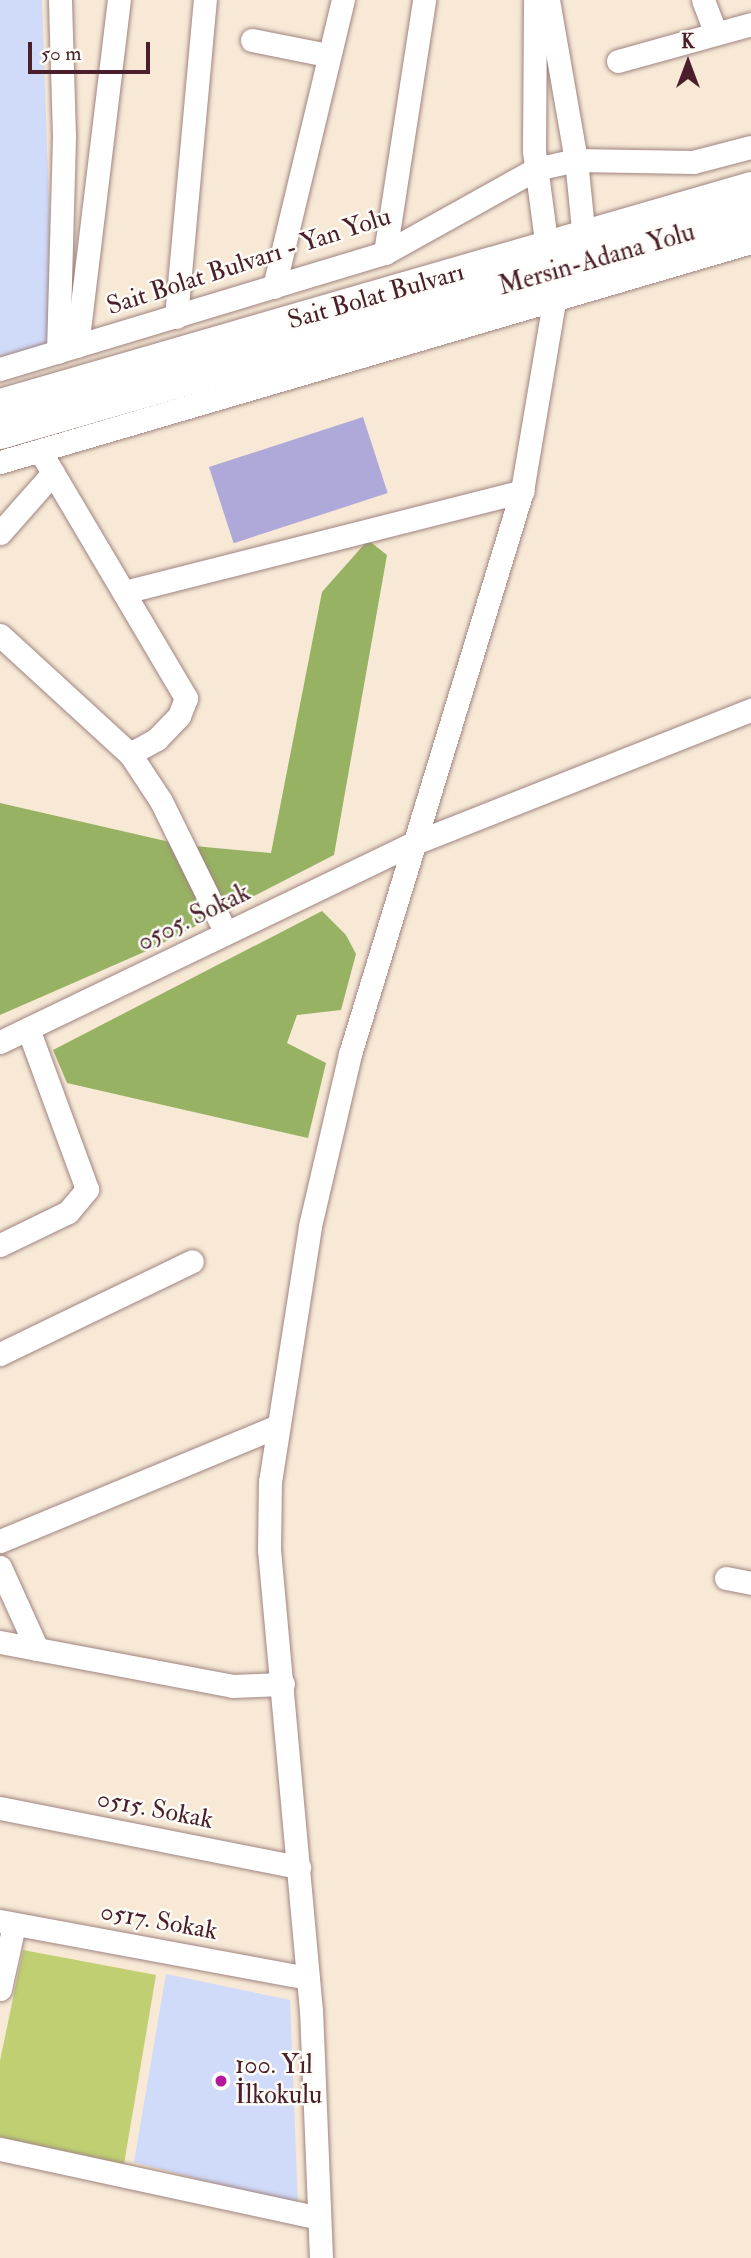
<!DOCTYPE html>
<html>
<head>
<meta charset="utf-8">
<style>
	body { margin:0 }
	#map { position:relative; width:751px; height:2258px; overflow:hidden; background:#f7e9d6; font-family:"IM FELL Double Pica",serif }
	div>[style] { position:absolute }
	.built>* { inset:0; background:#d0daf9 }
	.green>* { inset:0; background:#bfcf71 }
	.forest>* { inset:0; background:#97b263 }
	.building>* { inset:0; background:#afa9d9; transform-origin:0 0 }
	.roads { filter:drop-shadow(0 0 2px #a08480) drop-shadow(0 0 2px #a08480) }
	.minor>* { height:23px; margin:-11.5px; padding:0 11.5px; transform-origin:11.5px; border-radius:11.5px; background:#fff }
	.highway>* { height:33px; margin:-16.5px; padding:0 16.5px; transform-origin:16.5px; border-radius:16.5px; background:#fff }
	.dots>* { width:19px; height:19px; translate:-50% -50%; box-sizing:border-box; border:4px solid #fdfcf7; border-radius:50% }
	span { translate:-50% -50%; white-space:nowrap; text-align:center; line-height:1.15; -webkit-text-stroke:5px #fdfcf7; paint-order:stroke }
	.street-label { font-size:26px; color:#4a1f2b }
	.poi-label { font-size:26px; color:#4a1f2b }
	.left { translate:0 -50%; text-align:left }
	.north { position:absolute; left:653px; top:28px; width:70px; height:70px; -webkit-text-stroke:5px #fdfcf7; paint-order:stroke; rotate:0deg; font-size:19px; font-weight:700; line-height:28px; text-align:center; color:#4a1f2b }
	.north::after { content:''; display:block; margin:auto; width:24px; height:32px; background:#4a1f2b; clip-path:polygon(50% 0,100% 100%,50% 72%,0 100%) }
	.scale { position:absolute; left:28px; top:42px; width:122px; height:32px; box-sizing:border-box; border:4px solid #4a1f2b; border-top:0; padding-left:9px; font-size:21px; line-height:24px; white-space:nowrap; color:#4a1f2b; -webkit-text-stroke:5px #fdfcf7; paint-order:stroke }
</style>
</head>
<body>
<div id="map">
	<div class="built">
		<div style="clip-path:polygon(0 0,42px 0,53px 320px,48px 344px,0 357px)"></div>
		<div style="clip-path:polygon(166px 1974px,290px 2000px,298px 2205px,134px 2162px)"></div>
	</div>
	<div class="green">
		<div style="clip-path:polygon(23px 1950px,156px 1975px,124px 2164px,0 2137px,0 2061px)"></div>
	</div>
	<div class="forest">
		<div style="clip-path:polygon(368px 540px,387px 555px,334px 855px,151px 949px,0 1015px,0 803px,183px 845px,271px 853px,322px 592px)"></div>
		<div style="clip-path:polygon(322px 911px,346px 935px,356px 954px,341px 1010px,297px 1015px,287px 1043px,326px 1063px,308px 1138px,67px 1083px,53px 1050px)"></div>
	</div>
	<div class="building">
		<div style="left:363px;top:417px;width:80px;height:162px;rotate:72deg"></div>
	</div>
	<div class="roads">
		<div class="minor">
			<div style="left:548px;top:0;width:162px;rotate:80.1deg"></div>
			<div style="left:576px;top:160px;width:89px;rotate:84.2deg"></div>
			<div style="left:703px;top:0;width:36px;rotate:69deg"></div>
			<div style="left:252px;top:40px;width:76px;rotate:11.3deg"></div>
			<div style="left:618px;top:61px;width:138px;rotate:-15.5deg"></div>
			<div style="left:385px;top:253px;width:256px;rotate:-81.2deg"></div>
			<div style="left:274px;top:287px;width:295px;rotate:-76.5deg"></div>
			<div style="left:176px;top:317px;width:318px;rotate:-84.8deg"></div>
			<div style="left:77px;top:346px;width:349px;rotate:-83.1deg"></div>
			<div style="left:58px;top:352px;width:216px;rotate:-88.4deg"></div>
			<div style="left:64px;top:136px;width:136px;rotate:-91.7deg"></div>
			<div style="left:0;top:369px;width:402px;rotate:-16.8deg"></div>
			<div style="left:385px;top:253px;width:173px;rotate:-29.1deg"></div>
			<div style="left:536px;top:169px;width:41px;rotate:-12.7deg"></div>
			<div style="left:576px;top:160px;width:117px;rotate:1deg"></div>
			<div style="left:693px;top:162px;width:60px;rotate:-14.5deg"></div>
			<div style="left:40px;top:451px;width:287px;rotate:59.4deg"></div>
			<div style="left:186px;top:698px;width:19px;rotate:111deg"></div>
			<div style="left:179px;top:716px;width:32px;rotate:134deg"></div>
			<div style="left:157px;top:739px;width:31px;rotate:151deg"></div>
			<div style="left:0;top:462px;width:783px;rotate:-16.33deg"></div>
			<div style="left:0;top:533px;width:80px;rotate:-48.5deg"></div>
			<div style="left:124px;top:592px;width:411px;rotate:-14.2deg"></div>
			<div style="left:0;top:635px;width:176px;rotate:42.5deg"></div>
			<div style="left:130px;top:754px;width:56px;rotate:56.6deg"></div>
			<div style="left:161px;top:801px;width:147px;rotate:63.8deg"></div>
			<div style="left:0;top:1042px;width:457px;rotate:-25.7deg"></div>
			<div style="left:412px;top:844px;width:365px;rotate:-21.6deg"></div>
			<div style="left:0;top:1245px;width:76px;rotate:-25.9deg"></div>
			<div style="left:68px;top:1212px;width:30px;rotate:-50deg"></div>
			<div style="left:87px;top:1189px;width:171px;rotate:-110.2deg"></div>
			<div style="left:0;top:1354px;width:213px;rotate:-25.8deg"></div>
			<div style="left:0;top:1541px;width:300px;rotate:-22.5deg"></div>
			<div style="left:0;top:1567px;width:90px;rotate:65.7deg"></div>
			<div style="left:726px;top:1578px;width:25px;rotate:11deg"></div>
			<div style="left:0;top:1642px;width:236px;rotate:10.7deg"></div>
			<div style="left:232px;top:1686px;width:51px;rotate:-2.2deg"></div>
			<div style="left:0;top:1808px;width:305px;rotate:11.2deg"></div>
			<div style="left:0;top:1921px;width:313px;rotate:10.5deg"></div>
			<div style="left:0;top:1989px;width:66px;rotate:-77.7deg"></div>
			<div style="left:0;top:2149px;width:325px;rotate:12.2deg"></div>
			<div style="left:321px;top:2258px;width:247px;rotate:-92.3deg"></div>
			<div style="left:311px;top:2011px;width:463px;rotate:-95.2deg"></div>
			<div style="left:269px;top:1550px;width:68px;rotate:-89.2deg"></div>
			<div style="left:270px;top:1482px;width:259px;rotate:-81.1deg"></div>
			<div style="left:310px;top:1226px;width:177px;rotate:-76.9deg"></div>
			<div style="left:350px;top:1054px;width:589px;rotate:-73.01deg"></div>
			<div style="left:522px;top:491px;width:193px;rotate:-80.4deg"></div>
			<div style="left:554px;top:301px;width:151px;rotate:-97.6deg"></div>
			<div style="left:534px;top:151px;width:151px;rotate:-89.6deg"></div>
		</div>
		<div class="highway">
			<div style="left:0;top:405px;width:782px;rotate:-16.12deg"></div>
			<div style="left:0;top:432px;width:781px;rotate:-16.05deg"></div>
		</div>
	</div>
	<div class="dots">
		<div style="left:221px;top:2081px;background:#b5179e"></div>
	</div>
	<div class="street-label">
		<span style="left:597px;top:260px;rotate:-16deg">Mersin-Adana Yolu</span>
		<span style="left:249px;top:262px;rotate:-18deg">Sait Bolat Bulvarı - Yan Yolu</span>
		<span style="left:376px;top:297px;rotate:-16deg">Sait Bolat Bulvarı</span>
		<span style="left:194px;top:918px;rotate:-26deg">0505. Sokak</span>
		<span style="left:155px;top:1810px;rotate:11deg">0515. Sokak</span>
		<span style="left:159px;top:1922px;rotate:10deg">0517. Sokak</span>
	</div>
	<div class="poi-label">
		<span class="left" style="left:235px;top:2081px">100. Yıl<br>İlkokulu</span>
	</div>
	<div class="north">K</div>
	<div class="scale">50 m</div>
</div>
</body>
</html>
